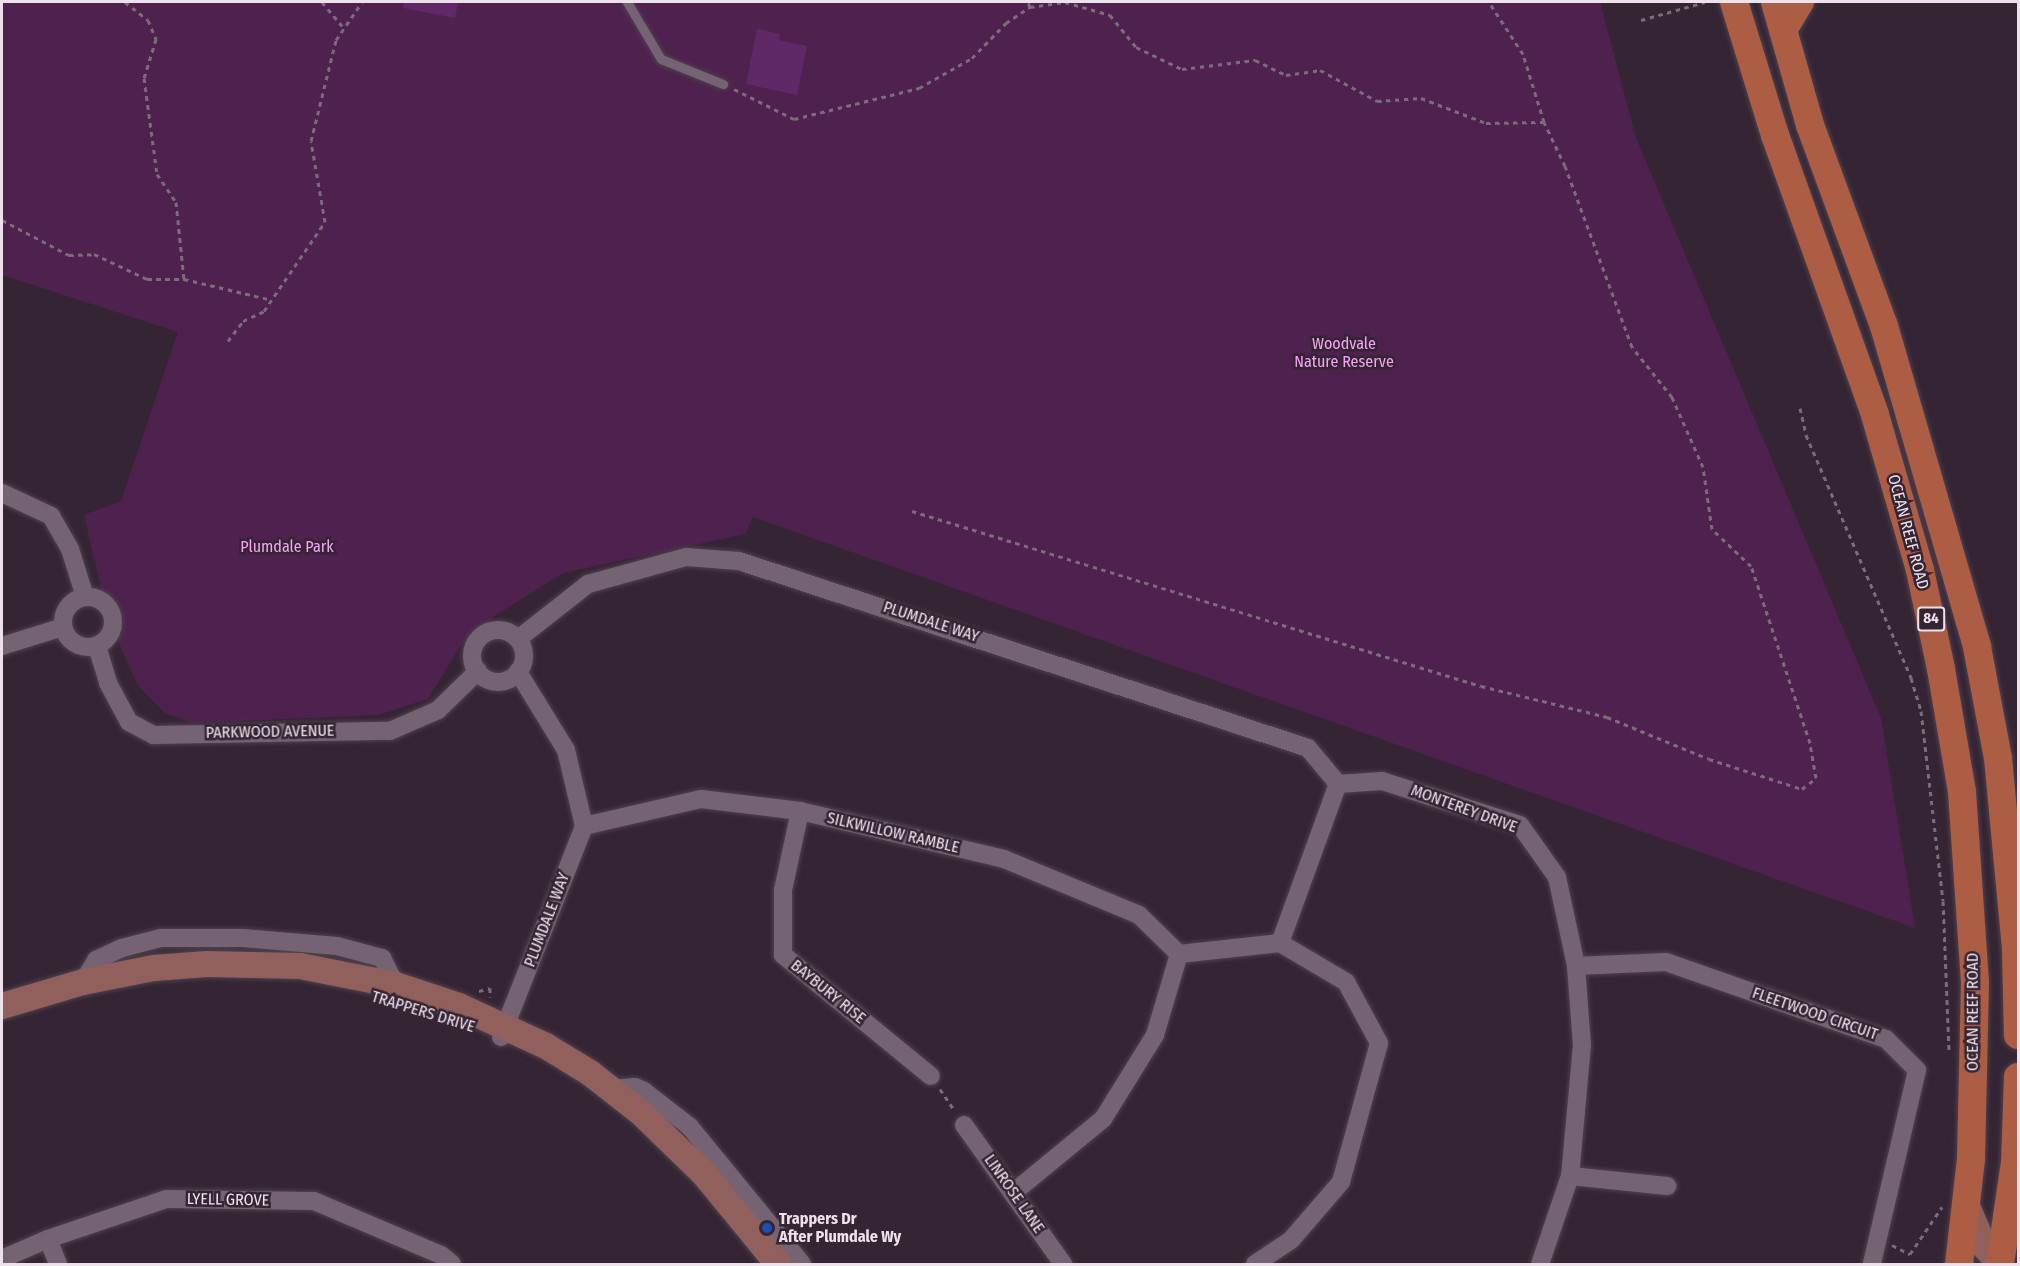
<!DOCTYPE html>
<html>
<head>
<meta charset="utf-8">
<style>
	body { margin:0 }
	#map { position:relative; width:2020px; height:1266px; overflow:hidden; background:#352534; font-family:"Fira Sans Condensed",sans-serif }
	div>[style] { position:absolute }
	.green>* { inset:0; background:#4f214f }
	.building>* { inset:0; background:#5f2867 }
	.path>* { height:3px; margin-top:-1.5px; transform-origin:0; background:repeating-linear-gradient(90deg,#7a6c79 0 4.5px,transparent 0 9px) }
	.roads { filter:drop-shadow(0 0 2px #4e414e) drop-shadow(0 0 2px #4e414e) }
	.lane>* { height:9px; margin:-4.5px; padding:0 4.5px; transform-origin:4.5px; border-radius:4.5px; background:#756374 }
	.street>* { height:18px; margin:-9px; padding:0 9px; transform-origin:9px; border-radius:9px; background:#756374 }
	.street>.ring { margin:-9px; padding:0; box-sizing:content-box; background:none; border:18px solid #756374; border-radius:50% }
	.secondary>* { height:26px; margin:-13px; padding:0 13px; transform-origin:13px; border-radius:13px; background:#91605c }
	.primary>* { height:28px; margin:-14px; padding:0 14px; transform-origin:14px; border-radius:14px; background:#ad5d43 }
	.dots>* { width:16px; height:16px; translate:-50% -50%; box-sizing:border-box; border:3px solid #352534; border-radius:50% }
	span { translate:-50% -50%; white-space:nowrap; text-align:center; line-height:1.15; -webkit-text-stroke:5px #352534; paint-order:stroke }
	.shield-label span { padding:2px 4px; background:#352534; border:2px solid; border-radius:4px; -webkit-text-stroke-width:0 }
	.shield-label { font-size:15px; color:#ede2ec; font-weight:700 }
	.park-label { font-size:16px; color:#f9a2f8 }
	.street-label { font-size:16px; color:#ede2ec }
	.poi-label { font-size:16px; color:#ede2ec; font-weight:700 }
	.left { translate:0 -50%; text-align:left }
	.frame { position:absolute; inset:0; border:3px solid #ede2ec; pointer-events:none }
</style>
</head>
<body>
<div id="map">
	<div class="green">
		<div style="clip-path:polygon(2px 2px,1600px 2px,1636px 138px,1881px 718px,1915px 928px,753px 517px,745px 534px,563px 573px,493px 617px,460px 646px,428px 699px,378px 715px,192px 723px,165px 713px,138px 686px,108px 619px,84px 515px,121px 501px,178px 332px,2px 275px)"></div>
	</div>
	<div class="building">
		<div style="clip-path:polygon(404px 2px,458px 2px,455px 18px,403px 8px)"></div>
		<div style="clip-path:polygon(757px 29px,780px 34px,779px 40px,807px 46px,797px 95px,746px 84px)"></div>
	</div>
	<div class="path">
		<div style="left:125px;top:2px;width:29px;rotate:38deg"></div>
		<div style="left:148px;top:20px;width:21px;rotate:67deg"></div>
		<div style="left:156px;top:39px;width:41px;rotate:107.1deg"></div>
		<div style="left:144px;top:78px;width:97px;rotate:82.3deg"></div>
		<div style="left:157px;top:174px;width:34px;rotate:56deg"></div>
		<div style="left:176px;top:202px;width:77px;rotate:84.1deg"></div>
		<div style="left:184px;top:279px;width:90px;rotate:13.4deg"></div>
		<div style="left:322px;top:2px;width:35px;rotate:50deg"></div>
		<div style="left:1065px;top:2px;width:47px;rotate:16.1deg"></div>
		<div style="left:1110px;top:15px;width:41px;rotate:50.9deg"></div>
		<div style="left:1136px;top:47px;width:51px;rotate:25.6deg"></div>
		<div style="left:1182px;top:69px;width:74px;rotate:-7deg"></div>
		<div style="left:1255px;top:60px;width:34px;rotate:26deg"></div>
		<div style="left:1286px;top:75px;width:34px;rotate:-8deg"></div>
		<div style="left:1320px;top:70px;width:65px;rotate:28.5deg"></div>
		<div style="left:1377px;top:101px;width:44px;rotate:-3.9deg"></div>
		<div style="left:1421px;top:98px;width:70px;rotate:21deg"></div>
		<div style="left:1486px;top:123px;width:57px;rotate:-1deg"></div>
		<div style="left:1030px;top:7px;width:35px;rotate:-8deg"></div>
		<div style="left:1641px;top:20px;width:66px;rotate:-15.7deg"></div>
		<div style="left:734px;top:89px;width:67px;rotate:26.6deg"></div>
		<div style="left:794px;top:119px;width:129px;rotate:-13.9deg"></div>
		<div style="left:919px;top:88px;width:61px;rotate:-29.5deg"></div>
		<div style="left:972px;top:58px;width:49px;rotate:-45.8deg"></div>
		<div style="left:1006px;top:23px;width:29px;rotate:-34deg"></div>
		<div style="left:1030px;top:7px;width:5px;rotate:-112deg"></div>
		<div style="left:2px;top:220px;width:76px;rotate:27.6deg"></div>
		<div style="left:69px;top:255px;width:25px;rotate:-2deg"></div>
		<div style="left:94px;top:254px;width:59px;rotate:25.3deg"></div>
		<div style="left:147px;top:279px;width:37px"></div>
		<div style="left:228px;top:341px;width:25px;rotate:-53deg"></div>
		<div style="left:243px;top:321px;width:23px;rotate:-25deg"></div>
		<div style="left:264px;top:311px;width:108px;rotate:-55.6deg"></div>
		<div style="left:325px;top:222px;width:82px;rotate:-99.8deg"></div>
		<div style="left:311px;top:141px;width:104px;rotate:-76.1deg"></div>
		<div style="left:336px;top:40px;width:46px;rotate:-55.6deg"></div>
		<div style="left:1800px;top:408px;width:28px;rotate:77deg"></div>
		<div style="left:1806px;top:435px;width:265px;rotate:66.6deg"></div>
		<div style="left:1911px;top:678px;width:34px;rotate:73deg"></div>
		<div style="left:1921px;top:711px;width:191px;rotate:83.4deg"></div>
		<div style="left:1943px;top:901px;width:150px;rotate:87.7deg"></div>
		<div style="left:912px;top:511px;width:595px;rotate:17.1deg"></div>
		<div style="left:1481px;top:686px;width:130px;rotate:13.8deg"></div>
		<div style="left:1607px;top:717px;width:110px;rotate:22.4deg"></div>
		<div style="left:1709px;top:759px;width:98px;rotate:17.9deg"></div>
		<div style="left:1802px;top:789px;width:18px;rotate:-38deg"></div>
		<div style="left:1816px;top:778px;width:36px;rotate:-100deg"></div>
		<div style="left:1810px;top:743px;width:187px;rotate:-108.4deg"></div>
		<div style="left:1751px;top:566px;width:54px;rotate:-136.5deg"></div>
		<div style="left:1712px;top:529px;width:63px;rotate:-98.3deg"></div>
		<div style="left:1703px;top:467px;width:77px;rotate:-113.9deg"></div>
		<div style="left:1672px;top:397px;width:64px;rotate:-128.7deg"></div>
		<div style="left:1632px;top:347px;width:193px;rotate:-110.3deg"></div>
		<div style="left:1565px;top:166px;width:49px;rotate:-115.5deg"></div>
		<div style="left:1544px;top:122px;width:71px;rotate:-107.2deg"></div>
		<div style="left:1523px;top:54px;width:62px;rotate:-123.2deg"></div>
		<div style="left:479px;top:991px;width:11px;rotate:-15deg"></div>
		<div style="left:490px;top:988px;width:9px;rotate:90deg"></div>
		<div style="left:940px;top:1089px;width:27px;rotate:56deg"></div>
		<div style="left:1892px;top:1245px;width:20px;rotate:27deg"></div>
		<div style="left:1910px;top:1254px;width:57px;rotate:-55.8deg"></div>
	</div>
	<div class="roads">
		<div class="lane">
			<div style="left:627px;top:2px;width:66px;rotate:59.2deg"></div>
			<div style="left:661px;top:59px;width:67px;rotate:22deg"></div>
		</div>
		<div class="street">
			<div style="left:2px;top:493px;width:54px;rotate:25.1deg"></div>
			<div style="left:51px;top:516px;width:38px;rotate:60deg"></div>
			<div style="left:70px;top:549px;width:50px;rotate:72.6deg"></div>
			<div class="ring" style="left:63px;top:597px;width:32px;height:32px"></div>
			<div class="ring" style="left:472px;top:630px;width:34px;height:34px"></div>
			<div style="left:518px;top:639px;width:89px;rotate:-38.2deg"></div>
			<div style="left:588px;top:584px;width:102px;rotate:-15.4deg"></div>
			<div style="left:686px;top:557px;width:53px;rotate:4.3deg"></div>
			<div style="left:739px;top:561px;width:599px;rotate:18.19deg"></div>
			<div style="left:1308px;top:748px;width:47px;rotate:50.2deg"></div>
			<div style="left:2px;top:646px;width:64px;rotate:-17.3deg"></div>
			<div style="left:97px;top:646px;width:39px;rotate:73deg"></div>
			<div style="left:108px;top:683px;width:44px;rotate:61.7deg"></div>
			<div style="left:129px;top:722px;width:27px;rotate:28deg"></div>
			<div style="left:153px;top:735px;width:237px;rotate:-1deg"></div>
			<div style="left:390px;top:731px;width:52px;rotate:-23.6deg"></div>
			<div style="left:438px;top:710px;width:56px;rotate:-44.3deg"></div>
			<div style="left:800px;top:811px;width:81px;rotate:102.1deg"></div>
			<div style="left:783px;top:890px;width:65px;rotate:90deg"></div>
			<div style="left:783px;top:955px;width:191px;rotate:39.3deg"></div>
			<div style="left:584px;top:826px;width:120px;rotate:-13deg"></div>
			<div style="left:701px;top:799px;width:100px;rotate:6.9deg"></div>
			<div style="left:800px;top:811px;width:210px;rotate:13.2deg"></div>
			<div style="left:1004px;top:859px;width:146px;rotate:22.5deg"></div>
			<div style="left:1139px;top:915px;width:56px;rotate:44.3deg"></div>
			<div style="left:1280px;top:943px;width:169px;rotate:-70deg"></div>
			<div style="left:1338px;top:784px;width:44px;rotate:-3.9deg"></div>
			<div style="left:1382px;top:781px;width:145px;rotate:17.7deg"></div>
			<div style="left:1520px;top:825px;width:64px;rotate:54.6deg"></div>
			<div style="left:1557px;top:877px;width:91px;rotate:77.9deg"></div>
			<div style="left:1576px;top:966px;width:79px;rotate:85.7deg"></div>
			<div style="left:1582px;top:1045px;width:132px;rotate:95.2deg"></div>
			<div style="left:1570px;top:1176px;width:93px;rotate:108.8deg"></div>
			<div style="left:1576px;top:966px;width:90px;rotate:-2.5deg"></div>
			<div style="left:1666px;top:962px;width:233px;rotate:19.3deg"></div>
			<div style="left:1886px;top:1039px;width:44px;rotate:45deg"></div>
			<div style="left:1917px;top:1070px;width:199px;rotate:103.1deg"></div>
			<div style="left:83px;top:982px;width:26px;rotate:-59deg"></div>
			<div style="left:96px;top:960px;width:29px;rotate:-25deg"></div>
			<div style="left:122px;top:948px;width:40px;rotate:-14.4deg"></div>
			<div style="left:161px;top:938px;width:82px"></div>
			<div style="left:243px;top:938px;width:94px;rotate:4.9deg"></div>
			<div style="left:337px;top:946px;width:47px;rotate:14.9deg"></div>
			<div style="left:382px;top:958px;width:30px;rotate:63deg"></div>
			<div style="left:501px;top:1037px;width:227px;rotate:-68.5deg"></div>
			<div style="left:584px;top:826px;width:78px;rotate:-103.3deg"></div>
			<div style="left:566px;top:750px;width:92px;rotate:-121.6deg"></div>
			<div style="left:612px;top:1089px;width:23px;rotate:-5deg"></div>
			<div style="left:635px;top:1087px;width:10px;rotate:24deg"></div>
			<div style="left:644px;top:1091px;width:58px;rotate:38deg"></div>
			<div style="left:690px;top:1127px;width:177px;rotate:50.7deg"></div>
			<div style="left:964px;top:1125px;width:171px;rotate:54.5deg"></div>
			<div style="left:1570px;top:1176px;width:98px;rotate:5.9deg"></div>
			<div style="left:1014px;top:1192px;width:115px;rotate:-39.4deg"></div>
			<div style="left:1103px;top:1119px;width:99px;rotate:-58.2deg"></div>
			<div style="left:1155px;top:1035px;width:84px;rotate:-73.5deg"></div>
			<div style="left:1179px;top:954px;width:102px;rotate:-6.2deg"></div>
			<div style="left:48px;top:1239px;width:27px;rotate:68deg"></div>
			<div style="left:2px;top:1259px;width:50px;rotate:-23.5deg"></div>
			<div style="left:48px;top:1239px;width:125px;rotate:-18.7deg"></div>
			<div style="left:166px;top:1199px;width:148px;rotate:0.8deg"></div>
			<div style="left:314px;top:1201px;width:138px;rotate:23deg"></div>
			<div style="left:441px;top:1255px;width:14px;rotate:39deg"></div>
			<div style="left:1255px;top:1264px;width:43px;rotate:-33.7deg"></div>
			<div style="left:1291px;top:1240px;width:77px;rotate:-49.2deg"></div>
			<div style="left:1341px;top:1182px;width:144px;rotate:-74.7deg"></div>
			<div style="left:1379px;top:1043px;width:69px;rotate:-118.4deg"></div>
			<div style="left:1346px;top:982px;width:77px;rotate:-149.4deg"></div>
		</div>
		<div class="secondary">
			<div style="left:2px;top:1006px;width:84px;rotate:-16.5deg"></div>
			<div style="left:83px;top:982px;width:72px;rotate:-11.2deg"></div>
			<div style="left:154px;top:968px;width:53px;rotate:-4.3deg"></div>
			<div style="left:207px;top:964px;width:93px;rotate:1.2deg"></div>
			<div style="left:300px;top:966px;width:98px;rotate:11.2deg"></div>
			<div style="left:396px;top:985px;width:66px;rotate:18.4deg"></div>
			<div style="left:459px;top:1006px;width:96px;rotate:24.7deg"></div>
			<div style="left:546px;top:1046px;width:52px;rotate:31.5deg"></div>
			<div style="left:590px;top:1073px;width:63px;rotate:38deg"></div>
			<div style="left:640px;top:1112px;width:89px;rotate:44.1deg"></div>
			<div style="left:704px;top:1174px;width:117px;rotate:50.6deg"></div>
			<div style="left:1967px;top:1206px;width:43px;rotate:67deg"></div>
			<div style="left:1984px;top:1246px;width:24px;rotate:48deg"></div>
		</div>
		<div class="primary">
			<div style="left:1734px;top:2px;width:139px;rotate:72.9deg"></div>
			<div style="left:1775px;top:135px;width:297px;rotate:70.3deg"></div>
			<div style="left:1875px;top:415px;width:161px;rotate:73.8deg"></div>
			<div style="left:1920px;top:570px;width:101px;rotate:78deg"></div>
			<div style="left:1941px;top:669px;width:125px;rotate:80.3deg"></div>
			<div style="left:1962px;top:792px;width:190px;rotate:86.1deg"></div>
			<div style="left:1975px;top:982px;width:177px;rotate:91.3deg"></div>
			<div style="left:1971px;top:1159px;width:106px;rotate:96.5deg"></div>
			<div style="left:1775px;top:2px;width:128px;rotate:74.1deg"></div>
			<div style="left:1810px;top:125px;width:214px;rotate:69.8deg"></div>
			<div style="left:1884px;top:326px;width:334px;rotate:73.8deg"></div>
			<div style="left:1977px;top:647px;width:113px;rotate:79.3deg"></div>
			<div style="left:1998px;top:758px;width:193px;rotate:84.6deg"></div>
			<div style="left:2016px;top:950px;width:85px;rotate:88.7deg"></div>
			<div style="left:1783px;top:30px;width:33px;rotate:-59deg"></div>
			<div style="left:2000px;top:1264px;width:102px;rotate:-81.6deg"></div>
			<div style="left:2015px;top:1163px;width:86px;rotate:-88deg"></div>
		</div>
	</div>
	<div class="dots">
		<div style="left:767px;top:1228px;background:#1a4fb4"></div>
	</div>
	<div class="shield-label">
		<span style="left:1931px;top:619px">84</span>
	</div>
	<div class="park-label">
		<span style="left:1344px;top:353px">Woodvale<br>Nature Reserve</span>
		<span style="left:287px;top:547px">Plumdale Park</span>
	</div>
	<div class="street-label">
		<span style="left:1908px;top:532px;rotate:75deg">OCEAN REEF ROAD</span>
		<span style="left:931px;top:622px;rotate:18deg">PLUMDALE WAY</span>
		<span style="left:270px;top:732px;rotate:-1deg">PARKWOOD AVENUE</span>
		<span style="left:1464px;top:809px;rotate:20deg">MONTEREY DRIVE</span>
		<span style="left:893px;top:833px;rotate:13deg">SILKWILLOW RAMBLE</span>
		<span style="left:547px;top:920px;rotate:-69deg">PLUMDALE WAY</span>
		<span style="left:828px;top:992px;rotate:39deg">BAYBURY RISE</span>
		<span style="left:423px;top:1012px;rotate:17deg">TRAPPERS DRIVE</span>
		<span style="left:1973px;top:1012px;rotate:-90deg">OCEAN REEF ROAD</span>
		<span style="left:1815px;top:1014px;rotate:19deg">FLEETWOOD CIRCUIT</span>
		<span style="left:1014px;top:1194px;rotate:55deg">LINROSE LANE</span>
		<span style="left:228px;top:1200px;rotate:1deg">LYELL GROVE</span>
	</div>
	<div class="poi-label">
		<span class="left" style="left:779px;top:1228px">Trappers Dr<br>After Plumdale Wy</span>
	</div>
	<div class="frame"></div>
</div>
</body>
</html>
